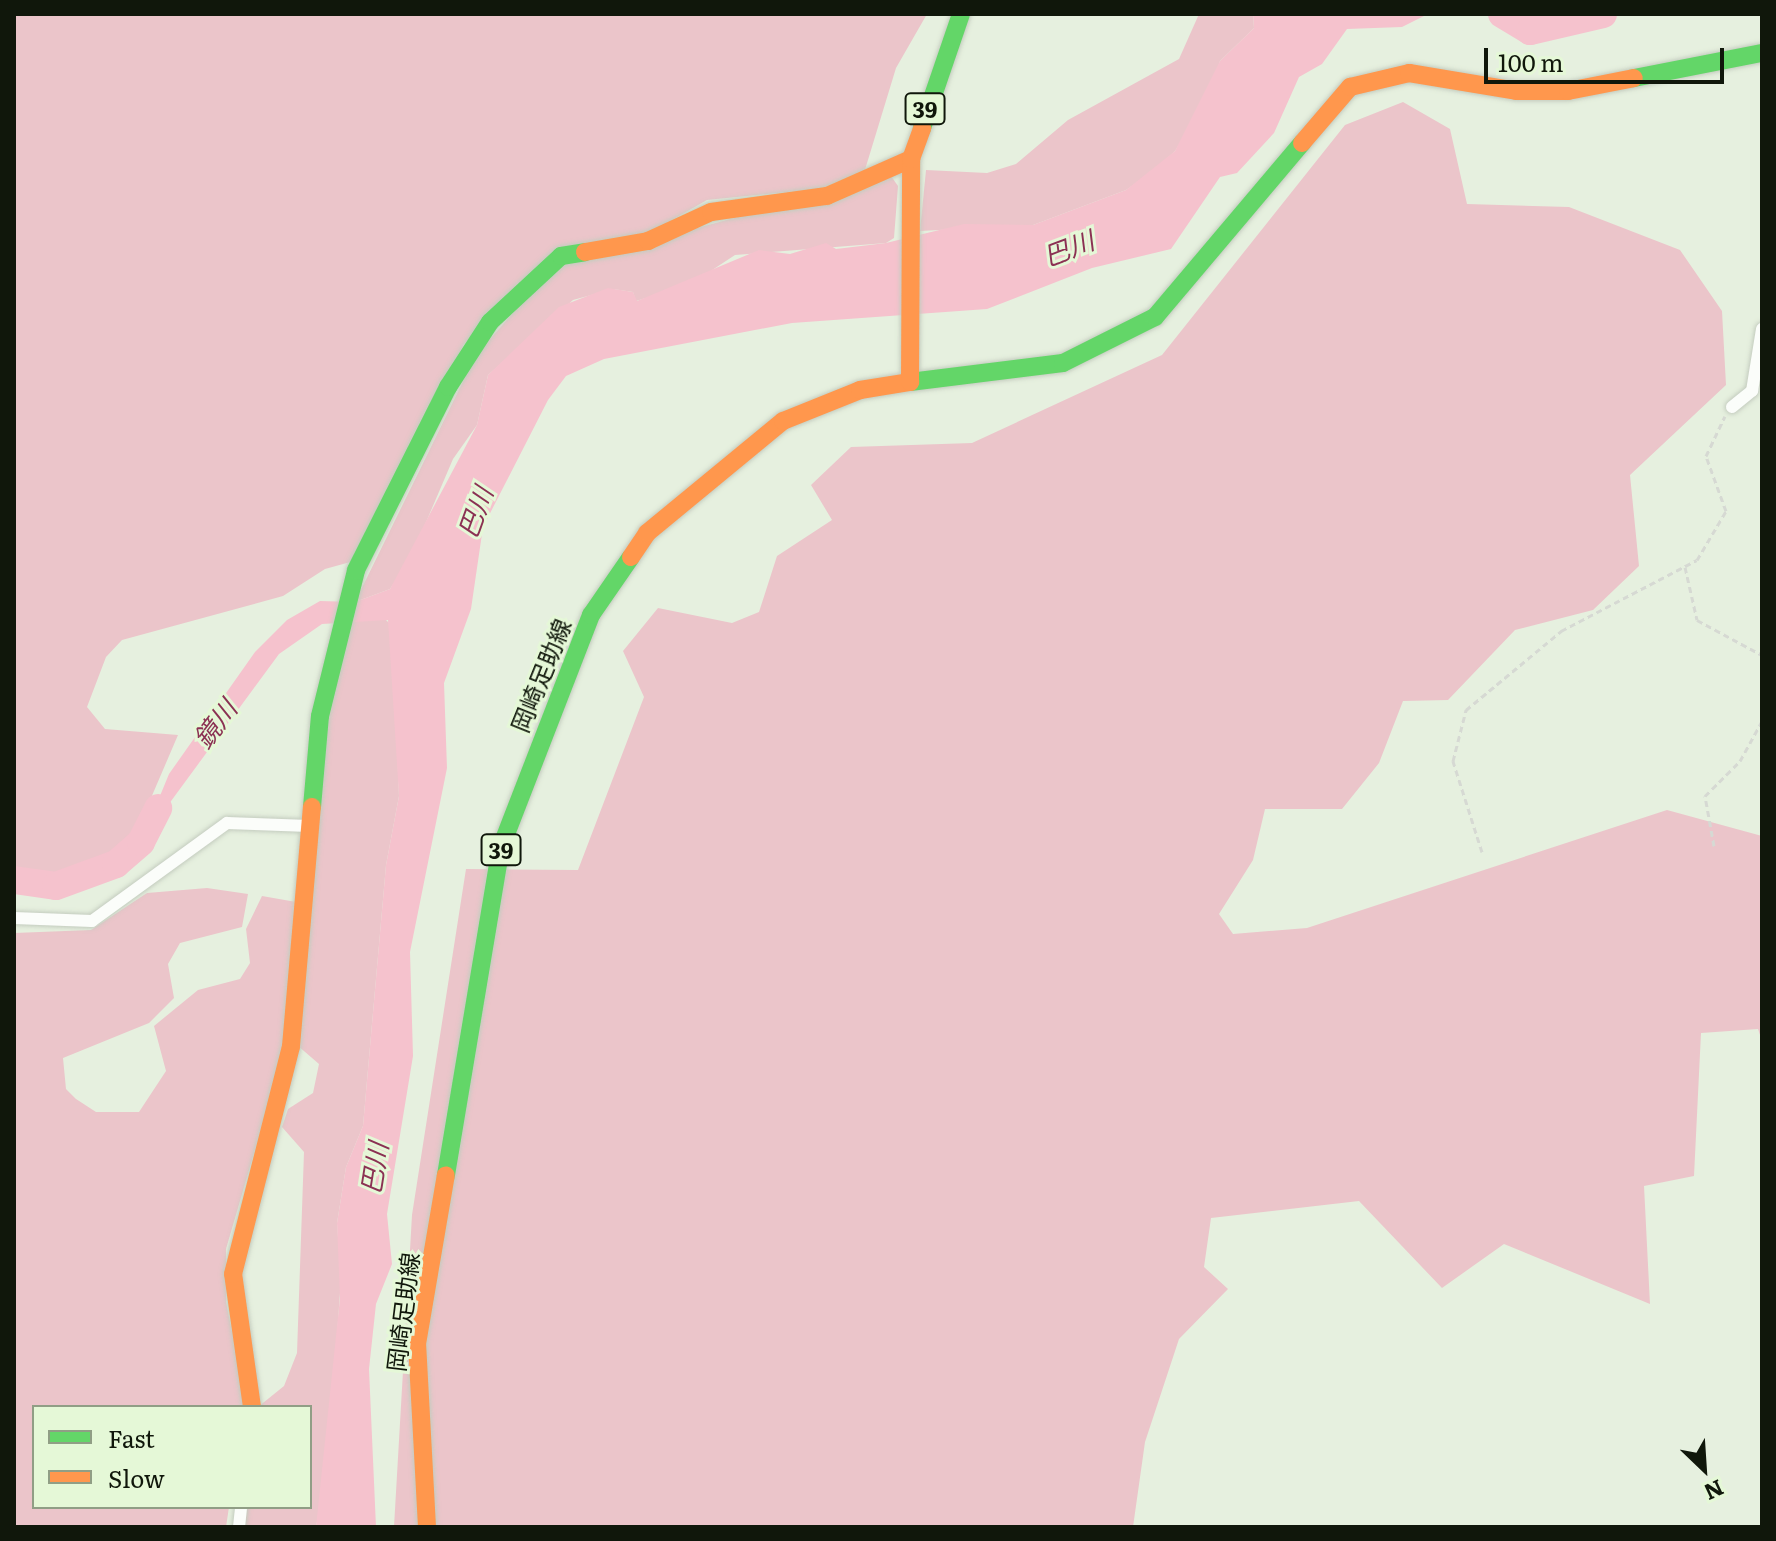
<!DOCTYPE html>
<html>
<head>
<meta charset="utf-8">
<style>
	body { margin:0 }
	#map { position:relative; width:1776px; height:1541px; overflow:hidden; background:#e6f0df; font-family:Literata,"Noto Sans JP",serif }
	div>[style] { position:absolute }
	.forest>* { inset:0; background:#ebc5ca }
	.water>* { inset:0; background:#f5c2cd }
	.river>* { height:28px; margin:-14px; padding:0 14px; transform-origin:14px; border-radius:14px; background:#f5c2cd }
	.path>* { height:3px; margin-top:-1.5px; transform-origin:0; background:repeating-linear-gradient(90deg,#d6d9d3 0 6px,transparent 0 10px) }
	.roads { filter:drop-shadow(0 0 2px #c4ccbf) drop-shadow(0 0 2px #c4ccbf) }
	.street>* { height:12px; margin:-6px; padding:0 6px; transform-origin:6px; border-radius:6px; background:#fbfdfa }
	.fast>* { height:18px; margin:-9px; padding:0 9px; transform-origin:9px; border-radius:9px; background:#63d668 }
	.slow>* { height:18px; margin:-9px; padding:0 9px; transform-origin:9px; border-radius:9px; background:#ff974d }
	span { translate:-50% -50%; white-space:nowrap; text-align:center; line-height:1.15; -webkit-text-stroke:6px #e5f8d7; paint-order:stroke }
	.shield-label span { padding:2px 6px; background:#e5f8d7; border:2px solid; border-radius:6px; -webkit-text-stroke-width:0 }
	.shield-label { font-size:22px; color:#10170b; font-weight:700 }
	.street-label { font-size:24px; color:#10170b }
	.water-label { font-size:26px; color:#8b3153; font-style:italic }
	.frame { position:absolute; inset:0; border:16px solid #10170b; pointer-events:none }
	.legend { position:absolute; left:32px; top:1405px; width:280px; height:104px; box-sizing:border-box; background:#e5f8d7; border:2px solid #909e85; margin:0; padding:10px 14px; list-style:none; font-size:24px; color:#10170b }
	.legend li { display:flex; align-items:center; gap:16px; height:40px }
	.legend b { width:40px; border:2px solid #909e85 }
	.north { position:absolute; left:1664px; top:1429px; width:80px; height:80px; -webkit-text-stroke:6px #e5f8d7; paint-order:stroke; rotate:155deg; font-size:22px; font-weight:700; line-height:32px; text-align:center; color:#10170b }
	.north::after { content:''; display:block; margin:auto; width:28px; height:36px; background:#10170b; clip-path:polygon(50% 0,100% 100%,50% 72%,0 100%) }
	.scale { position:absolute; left:1484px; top:48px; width:240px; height:36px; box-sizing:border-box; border:4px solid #10170b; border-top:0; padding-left:10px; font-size:24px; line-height:28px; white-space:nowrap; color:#10170b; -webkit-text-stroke:6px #e5f8d7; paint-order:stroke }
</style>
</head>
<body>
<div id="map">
	<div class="forest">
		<div style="clip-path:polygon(14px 14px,927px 14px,896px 68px,864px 173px,828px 188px,707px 200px,649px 233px,552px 252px,464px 344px,354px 561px,325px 569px,283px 596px,122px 640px,106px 657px,87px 707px,105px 729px,178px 735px,130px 847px,100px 867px,50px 882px,14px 875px)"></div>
		<div style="clip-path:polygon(1199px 14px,1253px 14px,1254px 28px,1220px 61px,1207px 100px,1175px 151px,1152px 172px,1126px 190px,1033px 225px,920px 231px,926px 170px,987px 173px,1016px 164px,1068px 120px,1179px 59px)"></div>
		<div style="clip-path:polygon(1403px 102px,1450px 129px,1467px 204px,1569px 207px,1680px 250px,1722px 311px,1726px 385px,1630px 475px,1639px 566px,1593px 610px,1515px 630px,1448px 700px,1403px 701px,1379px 763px,1342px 809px,1265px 809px,1253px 860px,1219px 914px,1233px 934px,1307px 928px,1667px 810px,1762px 836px,1762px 1041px,1758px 1029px,1701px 1033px,1694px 1176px,1644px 1186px,1650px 1304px,1504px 1244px,1442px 1288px,1359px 1201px,1211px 1218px,1204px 1267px,1228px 1289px,1179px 1339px,1145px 1442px,1133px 1527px,394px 1527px,412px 1215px,466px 869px,578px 870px,644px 697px,623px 651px,658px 608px,732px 623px,759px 612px,777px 556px,832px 520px,811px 485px,851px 447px,972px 443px,1162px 355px,1345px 125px)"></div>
		<div style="clip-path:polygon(891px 176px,898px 186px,894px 238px,886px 243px,735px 255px,691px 284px,636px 301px,633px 292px,613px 289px,573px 300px,488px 375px,477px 425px,453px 459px,412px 555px,390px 589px,355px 602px,476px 355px,536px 287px,567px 263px)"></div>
		<div style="clip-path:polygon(384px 618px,392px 626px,399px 796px,386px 865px,363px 1126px,346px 1167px,337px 1223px,341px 1279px,328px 1459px,316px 1527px,245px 1527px,247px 1507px,310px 1507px,310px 1407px,258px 1407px,284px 1386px,297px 1353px,304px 1152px,282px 1127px,288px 1109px,313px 1093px,319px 1064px,297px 1045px,328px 715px,351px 621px)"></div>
		<div style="clip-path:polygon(207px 888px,248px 894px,242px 927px,180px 943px,168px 964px,174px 998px,149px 1023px,63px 1058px,66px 1089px,76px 1099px,96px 1112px,139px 1112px,166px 1071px,154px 1026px,198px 990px,240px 979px,250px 963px,246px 929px,262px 896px,296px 902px,285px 1047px,226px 1249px,226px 1302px,247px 1407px,34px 1407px,34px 1507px,229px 1507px,226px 1527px,14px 1527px,14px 933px,91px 930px,147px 893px)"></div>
	</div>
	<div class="water">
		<div style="clip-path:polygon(1253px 14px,1428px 14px,1402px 27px,1347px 29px,1322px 64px,1299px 77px,1274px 133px,1237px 173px,1220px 177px,1171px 249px,1092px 268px,987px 309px,792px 323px,604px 359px,566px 376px,548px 400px,483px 527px,471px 609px,444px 683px,447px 768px,410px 952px,413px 1056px,387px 1214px,392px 1264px,376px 1304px,369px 1369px,376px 1527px,316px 1527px,340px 1298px,337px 1223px,346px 1167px,363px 1126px,386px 865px,399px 796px,388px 620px,322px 624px,279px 654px,141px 842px,169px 774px,255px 652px,287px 620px,320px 601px,355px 602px,390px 589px,477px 425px,488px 375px,559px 307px,608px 288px,633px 292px,637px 301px,759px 250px,790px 254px,826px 243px,836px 249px,886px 243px,964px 224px,1033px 225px,1126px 190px,1175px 151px,1220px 61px,1254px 28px)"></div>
	</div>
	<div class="river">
		<div style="left:1502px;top:14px;width:33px;rotate:31deg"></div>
		<div style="left:1530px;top:31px;width:75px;rotate:-13.1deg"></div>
		<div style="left:14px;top:880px;width:42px;rotate:8.1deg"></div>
		<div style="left:56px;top:886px;width:64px;rotate:-20.1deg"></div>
		<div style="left:116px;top:864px;width:33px;rotate:-41deg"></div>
		<div style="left:141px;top:842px;width:38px;rotate:-63deg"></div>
	</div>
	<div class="path">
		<div style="left:1685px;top:567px;width:54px;rotate:77.2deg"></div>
		<div style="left:1697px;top:620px;width:74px;rotate:28.3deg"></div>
		<div style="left:1714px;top:846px;width:51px;rotate:-100.2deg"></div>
		<div style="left:1705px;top:796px;width:49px;rotate:-45deg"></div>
		<div style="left:1740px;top:761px;width:46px;rotate:-61.2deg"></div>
		<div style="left:1482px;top:852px;width:96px;rotate:-107.7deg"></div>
		<div style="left:1453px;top:761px;width:53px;rotate:-75.7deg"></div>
		<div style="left:1466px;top:710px;width:124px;rotate:-39.7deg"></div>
		<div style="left:1561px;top:631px;width:153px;rotate:-27.6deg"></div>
		<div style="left:1697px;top:560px;width:57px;rotate:-59.4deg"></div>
		<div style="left:1726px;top:511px;width:59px;rotate:-110deg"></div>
		<div style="left:1706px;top:456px;width:44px;rotate:-64.6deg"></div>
	</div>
	<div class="roads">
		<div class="street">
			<div style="left:1732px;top:407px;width:26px;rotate:-39deg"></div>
			<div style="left:1752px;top:391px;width:63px;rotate:-80.8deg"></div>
			<div style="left:14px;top:918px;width:78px;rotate:2.2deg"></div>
			<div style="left:92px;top:921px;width:167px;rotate:-36deg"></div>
			<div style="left:227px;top:823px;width:82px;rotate:2.1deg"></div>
			<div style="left:239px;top:1527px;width:20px;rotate:-84deg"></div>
		</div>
		<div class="fast">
			<div style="left:1634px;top:78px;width:130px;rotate:-11.1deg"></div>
			<div style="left:922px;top:128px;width:120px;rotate:-71.1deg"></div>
			<div style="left:910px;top:382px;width:154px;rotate:-7.1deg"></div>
			<div style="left:1063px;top:363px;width:103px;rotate:-26.6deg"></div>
			<div style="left:1155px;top:317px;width:228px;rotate:-49.8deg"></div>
			<div style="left:312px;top:807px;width:91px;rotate:-85deg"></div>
			<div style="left:320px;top:716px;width:150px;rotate:-76.1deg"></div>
			<div style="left:356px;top:570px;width:205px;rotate:-63.3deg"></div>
			<div style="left:448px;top:387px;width:77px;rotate:-57.1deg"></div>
			<div style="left:490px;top:322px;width:97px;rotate:-42.9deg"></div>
			<div style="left:561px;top:256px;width:24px;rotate:-9deg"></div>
			<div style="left:446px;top:1175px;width:333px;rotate:-80.5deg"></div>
			<div style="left:501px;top:847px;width:249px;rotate:-68.8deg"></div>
			<div style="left:591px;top:615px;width:70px;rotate:-55.4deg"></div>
		</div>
		<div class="slow">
			<div style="left:1302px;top:143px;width:74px;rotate:-49.4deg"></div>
			<div style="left:1350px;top:87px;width:61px;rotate:-13.3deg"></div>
			<div style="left:1409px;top:73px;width:109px;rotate:9.5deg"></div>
			<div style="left:1516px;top:91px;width:52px"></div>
			<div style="left:1568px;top:91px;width:67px;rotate:-11.1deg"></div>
			<div style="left:585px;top:252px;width:64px;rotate:-9.9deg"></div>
			<div style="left:648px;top:241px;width:69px;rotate:-24.7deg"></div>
			<div style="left:711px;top:212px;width:117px;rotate:-7.9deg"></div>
			<div style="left:827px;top:196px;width:92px;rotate:-23.8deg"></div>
			<div style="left:631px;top:557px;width:29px;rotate:-56deg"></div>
			<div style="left:647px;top:533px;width:176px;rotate:-39.5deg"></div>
			<div style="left:783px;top:421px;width:83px;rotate:-21.9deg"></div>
			<div style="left:860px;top:390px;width:51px;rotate:-9.1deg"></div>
			<div style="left:910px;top:382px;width:223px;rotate:-89.7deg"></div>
			<div style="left:911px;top:159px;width:33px;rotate:-70deg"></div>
			<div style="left:252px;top:1407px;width:134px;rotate:-98.1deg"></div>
			<div style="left:233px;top:1274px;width:235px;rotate:-75.7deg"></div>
			<div style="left:291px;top:1046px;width:240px;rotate:-85deg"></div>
			<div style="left:427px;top:1527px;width:183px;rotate:-93.1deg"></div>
			<div style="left:417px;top:1344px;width:171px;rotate:-80.3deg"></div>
		</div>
	</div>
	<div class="shield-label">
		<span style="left:925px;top:109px">39</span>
		<span style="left:501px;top:850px">39</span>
	</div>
	<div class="street-label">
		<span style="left:540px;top:675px;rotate:-68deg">岡崎足助線</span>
		<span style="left:402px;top:1312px;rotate:-83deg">岡崎足助線</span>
	</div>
	<div class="water-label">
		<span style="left:1068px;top:247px;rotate:-21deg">巴川</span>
		<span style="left:474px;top:512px;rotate:-70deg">巴川</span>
		<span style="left:214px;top:723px;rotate:-53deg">鏡川</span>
		<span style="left:373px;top:1168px;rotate:-81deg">巴川</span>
	</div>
	<div class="frame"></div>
	<ul class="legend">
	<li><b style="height:10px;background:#63d668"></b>Fast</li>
	<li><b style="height:10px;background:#ff974d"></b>Slow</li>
	</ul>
	<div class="north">N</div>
	<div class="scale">100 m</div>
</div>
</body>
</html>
